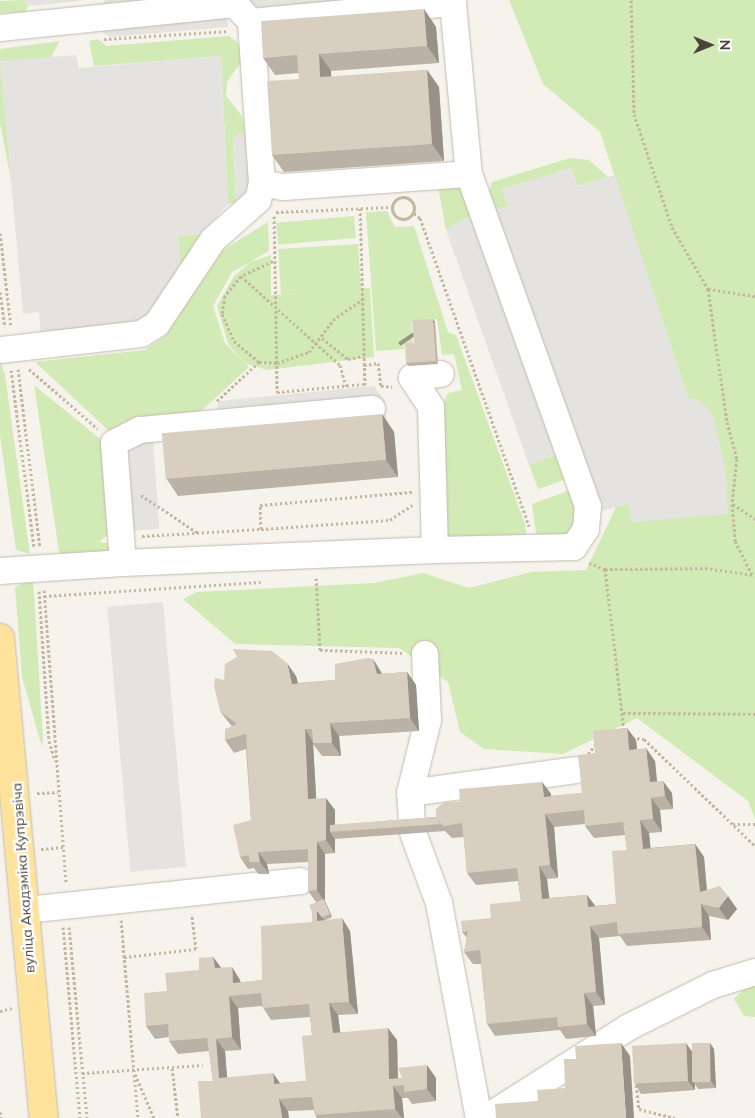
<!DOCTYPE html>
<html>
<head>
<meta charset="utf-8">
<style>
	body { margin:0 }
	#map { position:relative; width:755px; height:1118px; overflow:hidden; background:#f6f3ec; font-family:Mulish,sans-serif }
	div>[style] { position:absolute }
	.green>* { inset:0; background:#d2eab5; transform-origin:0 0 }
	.parking>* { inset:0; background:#e5e3e0; transform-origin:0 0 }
	.path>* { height:3px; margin-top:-1.5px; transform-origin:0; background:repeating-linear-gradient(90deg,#c4b79f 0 2.5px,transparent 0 5px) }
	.path>.ring { margin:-1.5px; padding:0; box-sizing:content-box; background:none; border:3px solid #c4b79f; border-radius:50% }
	.roads { filter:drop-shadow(0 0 1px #c2bbae) drop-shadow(0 0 1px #c2bbae) }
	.minor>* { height:26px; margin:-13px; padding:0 13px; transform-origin:13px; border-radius:13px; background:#fff }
	.major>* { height:28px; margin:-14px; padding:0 14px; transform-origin:14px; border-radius:14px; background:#ffe39c }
	.wall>* { inset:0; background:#bab2a6 }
	.shaded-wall>* { inset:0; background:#979187; transform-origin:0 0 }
	.building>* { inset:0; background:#d8cfc1; transform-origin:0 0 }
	span { translate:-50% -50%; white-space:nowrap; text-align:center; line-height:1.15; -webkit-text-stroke:4.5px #fff; paint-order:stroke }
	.street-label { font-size:14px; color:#4b4439 }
	.north { position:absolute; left:685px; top:20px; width:50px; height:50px; -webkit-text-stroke:4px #fff; paint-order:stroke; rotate:90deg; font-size:14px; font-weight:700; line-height:20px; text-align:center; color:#4b4439 }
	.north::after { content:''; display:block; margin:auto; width:18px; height:22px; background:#4b4439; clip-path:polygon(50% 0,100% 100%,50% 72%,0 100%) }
</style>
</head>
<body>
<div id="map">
	<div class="green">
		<div style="clip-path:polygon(23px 0,28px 6px,25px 12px,0 13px,0 1px)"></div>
		<div style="clip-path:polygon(509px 0,755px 0,755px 819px,748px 801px,637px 718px,563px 754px,484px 749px,460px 732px,448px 682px,399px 648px,235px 644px,183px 599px,197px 592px,374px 583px,423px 573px,469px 588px,532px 572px,586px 570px,616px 507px,629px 504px,633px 522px,671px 518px,702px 402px,688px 398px,600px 132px,543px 84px)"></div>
		<div style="clip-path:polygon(229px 36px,238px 43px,241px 62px,227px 82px,226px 96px,242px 116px,245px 131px,233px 138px,236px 202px,228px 204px,221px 56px,94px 66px,89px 41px,98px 39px,106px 46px)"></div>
		<div style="clip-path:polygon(60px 41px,51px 57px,1px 62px,12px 186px,0 123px,0 49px)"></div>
		<div style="clip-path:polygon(570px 158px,589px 160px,608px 177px,577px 186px,571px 168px,502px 189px,508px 206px,495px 210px,489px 191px,492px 182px)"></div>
		<div style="clip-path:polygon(438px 186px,460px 187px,474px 214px,446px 230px)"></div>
		<div style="clip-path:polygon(387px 211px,395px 227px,414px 226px,448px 332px,456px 335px,525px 524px,527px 543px,445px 547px,440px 412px,448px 393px,462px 390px,454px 354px,442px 355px,437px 319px,411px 322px,413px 343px,405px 343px,404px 349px,376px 351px,366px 212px)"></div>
		<div style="left:354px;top:216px;width:22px;height:78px;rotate:85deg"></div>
		<div style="clip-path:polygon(268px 222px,269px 251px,232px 272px,213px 306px,225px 343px,249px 367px,187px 424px,108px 430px,35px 362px,145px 350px,165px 336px,223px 250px)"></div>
		<div style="clip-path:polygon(200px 234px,199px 242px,180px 269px,178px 236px)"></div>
		<div style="clip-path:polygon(358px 244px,361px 288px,370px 288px,374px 357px,267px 370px,245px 363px,228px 344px,217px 306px,234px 276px,250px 262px,271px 255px,271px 295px,306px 293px,281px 294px,278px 249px)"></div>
		<div style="clip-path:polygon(0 359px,5px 375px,30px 554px,16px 550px,0 435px)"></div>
		<div style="clip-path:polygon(34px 385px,104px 442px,111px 532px,99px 542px,111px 544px,111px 554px,60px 558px)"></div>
		<div style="left:559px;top:453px;width:27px;height:32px;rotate:70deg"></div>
		<div style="clip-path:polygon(568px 491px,581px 516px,578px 534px,537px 541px,532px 504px)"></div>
		<div style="clip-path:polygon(33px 579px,43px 739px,42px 747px,22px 677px,15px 587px)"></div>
		<div style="clip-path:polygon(755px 978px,755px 1017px,744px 1016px,734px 999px)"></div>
	</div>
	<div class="parking">
		<div style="clip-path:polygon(23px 0,81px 0,81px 1px,28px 6px)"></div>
		<div style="clip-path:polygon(105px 0,353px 0,227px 10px,228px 27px,110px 37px,91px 25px)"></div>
		<div style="clip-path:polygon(76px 55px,79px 68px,221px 56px,228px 204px,200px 234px,178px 236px,180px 269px,155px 312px,131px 326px,41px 336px,39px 312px,23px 314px,0 61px)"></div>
		<div style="clip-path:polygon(254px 126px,257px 184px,236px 202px,233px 138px)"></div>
		<div style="clip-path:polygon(571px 168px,578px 186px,615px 175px,688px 398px,702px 402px,713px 415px,726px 472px,728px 514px,632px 522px,629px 504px,581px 516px,559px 454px,529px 465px,446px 230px,480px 211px,507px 206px,502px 189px)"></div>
		<div style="clip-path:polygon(374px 386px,385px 401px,387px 426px,218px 420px,218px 401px)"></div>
		<div style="left:153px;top:438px;width:91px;height:49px;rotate:86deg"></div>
		<div style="left:163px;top:602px;width:266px;height:56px;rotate:85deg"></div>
	</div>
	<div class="path">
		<div style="left:631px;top:0;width:114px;rotate:88.5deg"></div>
		<div style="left:634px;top:114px;width:119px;rotate:71.4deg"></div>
		<div style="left:672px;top:227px;width:72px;rotate:59.9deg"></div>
		<div style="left:708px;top:289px;width:134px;rotate:81.9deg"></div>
		<div style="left:727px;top:422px;width:38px;rotate:75deg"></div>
		<div style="left:737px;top:459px;width:45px;rotate:96.3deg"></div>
		<div style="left:732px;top:504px;width:37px;rotate:85deg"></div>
		<div style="left:735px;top:541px;width:37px;rotate:63deg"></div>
		<div style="left:104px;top:39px;width:125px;rotate:-3.7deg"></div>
		<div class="ring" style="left:392px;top:197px;width:19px;height:19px"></div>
		<div style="left:360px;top:208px;width:177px;rotate:88.4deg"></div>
		<div style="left:276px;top:212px;width:116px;rotate:-2.5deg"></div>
		<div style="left:414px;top:213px;width:8px;rotate:40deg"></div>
		<div style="left:420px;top:218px;width:327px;rotate:70.5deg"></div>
		<div style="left:274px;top:216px;width:176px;rotate:89deg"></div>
		<div style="left:277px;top:392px;width:87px;rotate:-5.3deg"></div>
		<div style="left:0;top:233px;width:94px;rotate:83.3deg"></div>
		<div style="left:273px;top:261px;width:35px;rotate:155deg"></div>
		<div style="left:241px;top:276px;width:26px;rotate:129deg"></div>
		<div style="left:225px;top:296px;width:18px;rotate:99deg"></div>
		<div style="left:222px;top:314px;width:30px;rotate:66deg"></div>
		<div style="left:234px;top:341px;width:33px;rotate:40deg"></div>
		<div style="left:259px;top:362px;width:18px;rotate:3deg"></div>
		<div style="left:277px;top:363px;width:34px;rotate:-19deg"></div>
		<div style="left:309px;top:352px;width:40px;rotate:-53deg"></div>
		<div style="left:333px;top:320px;width:38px;rotate:-35deg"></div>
		<div style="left:241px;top:276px;width:133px;rotate:42deg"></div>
		<div style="left:340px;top:365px;width:22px;rotate:74deg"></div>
		<div style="left:708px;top:289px;width:48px;rotate:8.5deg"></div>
		<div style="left:0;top:292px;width:35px;rotate:82deg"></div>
		<div style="left:322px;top:338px;width:33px;rotate:39deg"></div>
		<div style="left:348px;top:359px;width:16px;rotate:-11deg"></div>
		<div style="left:364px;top:365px;width:14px;rotate:-8deg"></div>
		<div style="left:378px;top:363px;width:23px;rotate:83deg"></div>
		<div style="left:381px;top:386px;width:11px;rotate:5deg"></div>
		<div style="left:18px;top:369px;width:179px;rotate:83deg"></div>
		<div style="left:29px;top:369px;width:91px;rotate:41deg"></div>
		<div style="left:11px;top:370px;width:179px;rotate:82.6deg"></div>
		<div style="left:217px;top:401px;width:57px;rotate:-42.9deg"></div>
		<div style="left:141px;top:495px;width:69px;rotate:33.7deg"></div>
		<div style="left:733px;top:504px;width:27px;rotate:34deg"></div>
		<div style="left:261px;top:529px;width:129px;rotate:-4deg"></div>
		<div style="left:390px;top:520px;width:27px;rotate:-34deg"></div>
		<div style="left:142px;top:536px;width:119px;rotate:-3.4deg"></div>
		<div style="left:261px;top:529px;width:24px;rotate:-92deg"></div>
		<div style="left:260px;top:505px;width:153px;rotate:-4.9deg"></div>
		<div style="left:589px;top:563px;width:17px;rotate:21deg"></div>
		<div style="left:316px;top:578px;width:72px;rotate:86.8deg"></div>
		<div style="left:320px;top:650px;width:84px;rotate:2deg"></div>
		<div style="left:44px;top:590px;width:294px;rotate:85.7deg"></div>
		<div style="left:39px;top:591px;width:150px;rotate:86.2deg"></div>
		<div style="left:49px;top:741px;width:21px;rotate:73deg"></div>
		<div style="left:44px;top:596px;width:217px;rotate:-3.7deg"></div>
		<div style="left:623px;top:713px;width:132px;rotate:0.4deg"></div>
		<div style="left:624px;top:730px;width:162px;rotate:-96.7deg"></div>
		<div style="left:605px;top:569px;width:100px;rotate:-0.6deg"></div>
		<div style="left:705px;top:568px;width:50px;rotate:8deg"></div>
		<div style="left:632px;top:738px;width:12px;rotate:5deg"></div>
		<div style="left:644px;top:739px;width:154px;rotate:43.9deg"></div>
		<div style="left:588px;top:754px;width:14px;rotate:-51deg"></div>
		<div style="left:37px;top:793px;width:21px;rotate:-3deg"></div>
		<div style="left:733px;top:824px;width:22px"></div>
		<div style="left:41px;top:849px;width:22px;rotate:-5deg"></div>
		<div style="left:121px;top:920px;width:199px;rotate:85.1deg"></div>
		<div style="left:63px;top:927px;width:192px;rotate:84.9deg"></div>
		<div style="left:69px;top:927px;width:192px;rotate:84.6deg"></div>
		<div style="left:124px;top:957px;width:72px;rotate:-6.3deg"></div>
		<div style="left:196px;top:949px;width:35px;rotate:-97deg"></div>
		<div style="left:0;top:1011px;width:12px;rotate:-14deg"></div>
		<div style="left:172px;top:1068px;width:50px;rotate:83.2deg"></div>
		<div style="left:82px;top:1073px;width:121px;rotate:-3.8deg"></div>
		<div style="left:135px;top:1074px;width:48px;rotate:66.6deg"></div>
		<div style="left:636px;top:1085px;width:24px;rotate:83deg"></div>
		<div style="left:639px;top:1109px;width:37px;rotate:14deg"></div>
		<div style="left:0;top:1112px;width:6px;rotate:81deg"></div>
	</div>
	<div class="roads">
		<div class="minor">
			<div style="left:251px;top:22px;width:203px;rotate:-5.4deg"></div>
			<div style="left:453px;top:3px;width:172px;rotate:84.7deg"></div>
			<div style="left:469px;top:174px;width:353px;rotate:70.3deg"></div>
			<div style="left:588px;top:506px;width:23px;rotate:95deg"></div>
			<div style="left:586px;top:529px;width:22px;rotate:124deg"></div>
			<div style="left:574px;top:547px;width:139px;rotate:178.8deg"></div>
			<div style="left:0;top:28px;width:236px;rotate:-5.8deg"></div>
			<div style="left:235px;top:4px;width:24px;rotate:48deg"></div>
			<div style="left:251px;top:22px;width:161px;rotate:86.1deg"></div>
			<div style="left:262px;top:183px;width:17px;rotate:103deg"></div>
			<div style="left:258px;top:200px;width:60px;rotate:138.4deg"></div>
			<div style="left:213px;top:240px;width:101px;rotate:123.7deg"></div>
			<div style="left:157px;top:324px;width:19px;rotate:148deg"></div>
			<div style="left:141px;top:334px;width:142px;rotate:173.5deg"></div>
			<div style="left:262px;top:183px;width:21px;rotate:11deg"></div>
			<div style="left:283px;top:187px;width:186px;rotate:-4deg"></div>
			<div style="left:123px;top:563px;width:312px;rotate:-2.4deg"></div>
			<div style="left:435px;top:550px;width:143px;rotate:-91.6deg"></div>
			<div style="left:431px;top:407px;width:35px;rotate:-123deg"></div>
			<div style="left:412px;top:378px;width:29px;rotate:-8deg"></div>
			<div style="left:0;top:571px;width:123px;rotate:-3.7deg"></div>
			<div style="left:123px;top:563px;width:120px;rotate:-94.3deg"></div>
			<div style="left:114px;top:443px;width:29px;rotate:-27deg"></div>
			<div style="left:140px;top:430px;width:233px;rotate:-5.2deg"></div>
			<div style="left:410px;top:793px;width:167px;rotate:-7.9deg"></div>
			<div style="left:412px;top:826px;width:33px;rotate:-93deg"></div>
			<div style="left:410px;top:793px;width:75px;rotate:-76.1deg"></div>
			<div style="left:428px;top:720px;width:66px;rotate:-92.6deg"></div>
			<div style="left:413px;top:833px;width:75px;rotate:69.6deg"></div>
			<div style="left:439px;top:903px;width:219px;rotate:79.5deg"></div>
			<div style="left:26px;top:910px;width:276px;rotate:-6deg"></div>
			<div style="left:486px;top:1118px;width:169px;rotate:-32.5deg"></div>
			<div style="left:629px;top:1027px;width:94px;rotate:-26.6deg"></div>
			<div style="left:713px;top:985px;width:44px;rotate:-17.2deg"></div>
		</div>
		<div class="major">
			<div style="left:0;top:638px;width:482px;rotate:84.8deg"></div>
		</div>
	</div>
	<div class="wall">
		<div style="clip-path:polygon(424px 9px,436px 27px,439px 63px,331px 71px,331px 77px,427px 70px,439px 87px,444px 161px,284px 172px,272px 155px,299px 79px,299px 73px,275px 75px,263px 58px)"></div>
		<div style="clip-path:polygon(435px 322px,438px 364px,409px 366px,406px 363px,414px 343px)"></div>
		<div style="clip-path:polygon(382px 414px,394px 432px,398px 477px,178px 496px,166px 478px)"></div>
		<div style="clip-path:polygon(evenodd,373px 659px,381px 672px,382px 674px,407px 672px,416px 685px,419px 731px,339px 736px,341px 756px,322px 756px,313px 744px,316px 799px,335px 810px,335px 825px,436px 817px,460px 802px,542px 782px,551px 794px,551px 796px,582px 793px,595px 753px,636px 740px,637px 749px,655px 761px,657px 781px,672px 793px,673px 809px,660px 810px,662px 832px,649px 833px,650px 848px,695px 844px,704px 857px,707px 890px,737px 909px,728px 920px,709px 916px,711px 940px,627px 946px,620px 936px,599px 938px,605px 1005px,593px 1006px,596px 1036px,566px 1039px,560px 1030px,495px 1036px,487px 1024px,481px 964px,473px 964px,464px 952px,467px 938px,462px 932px,491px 918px,521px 901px,518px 881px,476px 885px,467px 873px,464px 837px,452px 838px,445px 831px,335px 839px,335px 853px,325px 854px,325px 901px,332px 917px,326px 920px,350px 931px,358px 1014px,338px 1015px,340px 1032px,397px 1040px,398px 1078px,436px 1078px,436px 1101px,412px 1104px,408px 1098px,402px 1098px,404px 1118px,317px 1118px,315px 1115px,314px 1110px,288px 1111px,213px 1081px,209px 1051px,178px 1054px,169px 1041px,169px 1037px,155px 1039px,146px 1026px,167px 991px,199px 970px,213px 957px,221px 968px,240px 980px,241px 983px,262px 980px,312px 922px,316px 902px,308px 891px,308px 862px,267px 864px,269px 874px,258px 874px,254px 868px,248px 869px,240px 857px,251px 820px,246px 749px,234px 753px,225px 740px,232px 726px,229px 723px,220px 711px,224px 680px,296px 676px,298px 683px,335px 680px,373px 659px,585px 824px,585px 826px,594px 838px,625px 835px,627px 850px,616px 904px,595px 906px,587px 895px,549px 898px,547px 879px,558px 878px,554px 827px,585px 824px,373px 659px,262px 1006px,271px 1020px,310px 1017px,312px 1035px,306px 1081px,280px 1083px,227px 1077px,225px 1051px,241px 1050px,238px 1008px,262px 1006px)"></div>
		<div style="clip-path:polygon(714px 1049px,716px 1088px,698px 1089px,695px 1084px,695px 1090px,641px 1094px,635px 1084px,692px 1052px)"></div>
	</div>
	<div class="shaded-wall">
		<div style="clip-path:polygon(424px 9px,436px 27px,439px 63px,427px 46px)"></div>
		<div style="clip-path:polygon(319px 54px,331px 71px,332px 95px,320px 77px)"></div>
		<div style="clip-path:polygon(427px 70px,439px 87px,444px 161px,432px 144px)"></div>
		<div style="left:433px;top:319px;width:4px;height:42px;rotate:56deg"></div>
		<div style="clip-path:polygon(382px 414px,394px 432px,398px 477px,386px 460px)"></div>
		<div style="clip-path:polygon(373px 659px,381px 672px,385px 687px,377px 674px)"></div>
		<div style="clip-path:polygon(287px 663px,296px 676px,301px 696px,292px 684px)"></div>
		<div style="clip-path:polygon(407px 672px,416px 685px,419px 731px,410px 718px)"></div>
		<div style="clip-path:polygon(330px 723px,339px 736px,341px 756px,332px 743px)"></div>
		<div style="clip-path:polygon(627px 728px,636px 740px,638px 762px,629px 750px)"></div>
		<div style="clip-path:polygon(305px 729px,313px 742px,317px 812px,308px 799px)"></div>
		<div style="clip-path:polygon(646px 748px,655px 761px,658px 794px,650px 782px)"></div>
		<div style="clip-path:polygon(663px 781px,672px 793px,673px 809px,665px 796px)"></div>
		<div style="clip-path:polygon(542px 782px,551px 794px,552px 810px,544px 797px)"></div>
		<div style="clip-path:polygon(326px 798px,335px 810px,335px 832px,330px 832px,335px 839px,335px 853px,326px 840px)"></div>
		<div style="clip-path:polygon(651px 798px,660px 810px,662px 832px,653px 819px)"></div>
		<div style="clip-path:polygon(545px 814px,554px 827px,558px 878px,550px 865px)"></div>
		<div style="clip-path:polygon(640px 820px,649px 833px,652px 861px,643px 849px)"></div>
		<div style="clip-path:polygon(317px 842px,325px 854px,325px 901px,332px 917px,330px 914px,324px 901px,317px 890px)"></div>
		<div style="clip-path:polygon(695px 844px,704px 857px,708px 905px,700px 892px)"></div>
		<div style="clip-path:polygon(258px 852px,267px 864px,269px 874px,260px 862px)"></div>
		<div style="clip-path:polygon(539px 866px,547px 879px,551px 912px,542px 899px)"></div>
		<div style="clip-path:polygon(587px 895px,596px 907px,588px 907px)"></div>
		<div style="clip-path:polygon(728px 896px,737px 909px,728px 920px,719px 908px)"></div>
		<div style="clip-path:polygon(701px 904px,709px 916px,711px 940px,702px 927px)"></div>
		<div style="clip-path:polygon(317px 911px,326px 923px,317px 921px)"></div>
		<div style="clip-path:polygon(342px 918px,350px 931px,358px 1014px,349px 1002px)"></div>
		<div style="clip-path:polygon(590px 926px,599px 938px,605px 1005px,596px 992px)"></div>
		<div style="clip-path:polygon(213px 957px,222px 969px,215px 968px)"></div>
		<div style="clip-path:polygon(232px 967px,240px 980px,242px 996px,233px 983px)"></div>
		<div style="clip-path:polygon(584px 993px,593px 1006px,596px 1036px,587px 1024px)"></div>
		<div style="clip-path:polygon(229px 996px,238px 1008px,241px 1050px,232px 1037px)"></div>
		<div style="clip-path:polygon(329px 1003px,338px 1015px,342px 1046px,333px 1033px)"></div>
		<div style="clip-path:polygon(388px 1028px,397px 1040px,398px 1085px,389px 1079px)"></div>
		<div style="clip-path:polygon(216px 1039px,225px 1051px,228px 1090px,219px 1078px)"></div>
		<div style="clip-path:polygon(621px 1043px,630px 1056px,634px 1118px,626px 1118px)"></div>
		<div style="clip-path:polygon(686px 1043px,693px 1053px,693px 1082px,695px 1084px,695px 1090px,688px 1081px)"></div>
		<div style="clip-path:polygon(710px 1043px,714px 1049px,716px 1088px,711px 1081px)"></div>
		<div style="clip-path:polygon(427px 1065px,436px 1078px,436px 1101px,427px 1089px)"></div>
		<div style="clip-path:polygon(273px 1073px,282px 1086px,274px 1084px)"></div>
		<div style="clip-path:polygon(393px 1086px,402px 1098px,404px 1118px,402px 1118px,395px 1109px)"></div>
		<div style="clip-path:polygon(279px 1099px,288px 1111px,289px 1118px,282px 1118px)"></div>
	</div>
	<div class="building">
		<div style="clip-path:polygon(424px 9px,427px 46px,319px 54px,320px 77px,427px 70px,432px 144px,272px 155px,267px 81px,299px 79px,297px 55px,263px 58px,261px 21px)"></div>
		<div style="clip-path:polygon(433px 319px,436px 361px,406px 363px,405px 343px,414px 343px,412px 320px)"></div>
		<div style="left:382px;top:414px;width:46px;height:221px;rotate:85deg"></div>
		<div style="clip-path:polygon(233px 649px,272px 651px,287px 663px,292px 684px,335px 680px,335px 664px,368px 658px,373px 659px,377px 674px,407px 672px,410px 718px,330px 723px,332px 743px,313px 743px,312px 729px,305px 729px,308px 799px,326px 798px,326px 840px,317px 842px,317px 890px,308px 891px,308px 849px,258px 852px,260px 862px,249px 862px,249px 855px,240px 857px,233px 825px,251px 820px,246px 734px,225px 740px,225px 729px,237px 724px,220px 711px,214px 686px,215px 678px,224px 680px,225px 664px,237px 657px)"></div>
		<div style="clip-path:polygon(evenodd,627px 728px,629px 750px,646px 748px,650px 782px,663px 781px,665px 796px,651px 798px,653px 819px,640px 820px,643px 849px,695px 844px,700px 892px,720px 886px,728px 896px,719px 908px,701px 904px,702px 927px,618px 934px,617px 922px,590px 926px,596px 992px,584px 993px,587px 1024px,558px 1027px,557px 1017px,487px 1024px,480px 950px,464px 952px,468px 931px,462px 932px,461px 921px,491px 918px,490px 904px,521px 901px,517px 868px,467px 873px,462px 823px,443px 826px,436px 818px,436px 809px,445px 801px,460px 802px,459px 789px,542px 782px,544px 797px,582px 793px,578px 755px,595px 753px,593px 731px,627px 728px,584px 810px,585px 826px,623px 822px,627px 850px,612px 851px,616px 904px,588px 907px,587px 895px,542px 899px,539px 866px,550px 865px,545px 814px,584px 810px)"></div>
		<div style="clip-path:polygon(436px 817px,436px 818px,440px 824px,330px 832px,330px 825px)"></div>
		<div style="clip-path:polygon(324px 899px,330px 914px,322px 917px,317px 911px,312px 912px,309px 905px)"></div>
		<div style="clip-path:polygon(evenodd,312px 911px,317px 911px,317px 921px,342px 918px,349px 1002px,329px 1003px,333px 1033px,388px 1028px,389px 1079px,402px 1078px,398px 1068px,427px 1065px,427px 1089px,404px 1092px,404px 1085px,393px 1086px,395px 1109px,315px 1115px,312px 1097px,279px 1099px,282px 1118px,201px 1118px,198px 1081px,213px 1081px,207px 1038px,169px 1041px,168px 1024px,146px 1026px,144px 993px,167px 991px,165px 973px,199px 970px,199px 958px,213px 957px,215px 968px,232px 967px,233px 983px,262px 980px,261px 926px,312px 922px,312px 911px,261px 993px,263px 1008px,309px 1004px,312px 1035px,302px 1036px,306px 1081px,274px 1084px,273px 1073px,219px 1078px,216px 1039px,232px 1037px,229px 996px,261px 993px)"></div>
		<div style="clip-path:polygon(621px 1043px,626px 1118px,496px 1118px,495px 1104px,538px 1101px,537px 1090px,565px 1088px,564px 1059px,576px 1059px,575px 1046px)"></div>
		<div style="left:686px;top:1043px;width:38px;height:54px;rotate:87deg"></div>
		<div style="left:692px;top:1043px;width:18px;height:39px"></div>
	</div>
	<div class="street-label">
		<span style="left:23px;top:878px;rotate:-94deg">вуліца Акадэміка Купрэвіча</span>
	</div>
	<div class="north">N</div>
</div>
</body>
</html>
